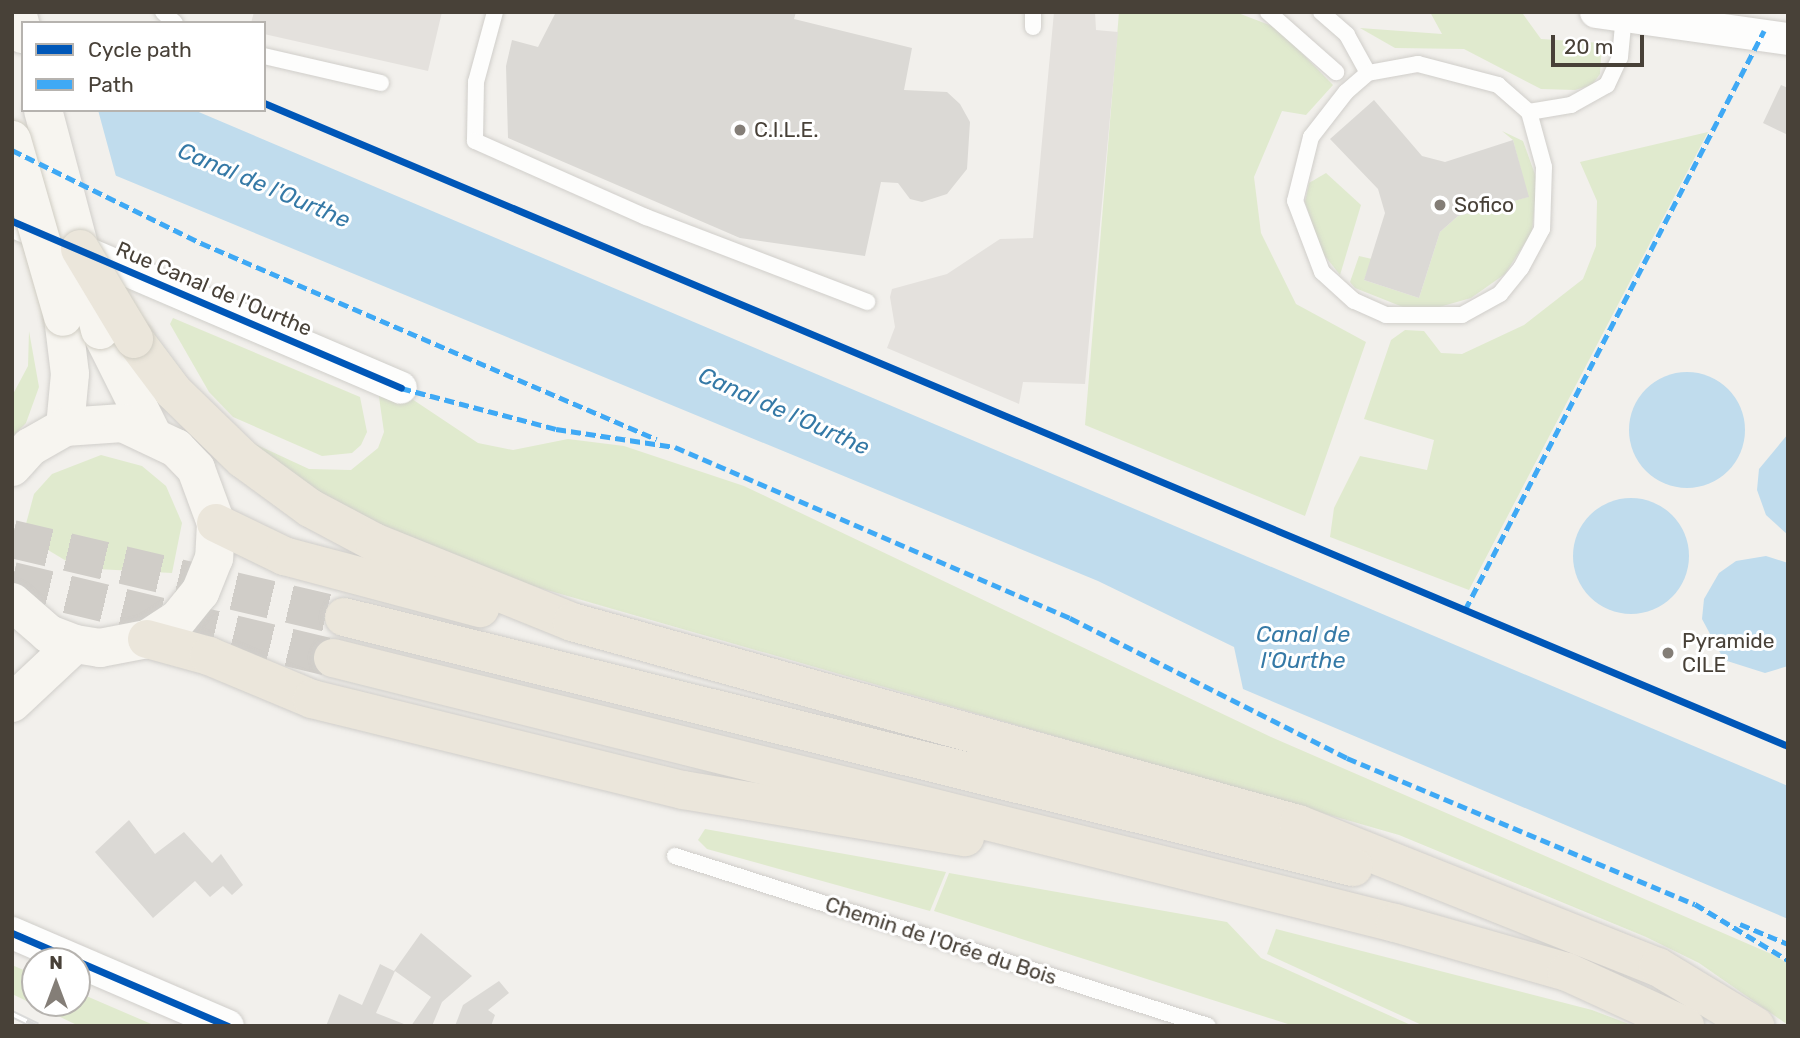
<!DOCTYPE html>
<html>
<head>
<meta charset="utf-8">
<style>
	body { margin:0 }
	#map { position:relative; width:1800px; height:1038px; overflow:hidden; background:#f2f0ec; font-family:Rubik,sans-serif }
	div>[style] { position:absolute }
	.green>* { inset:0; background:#e0eace }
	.parking>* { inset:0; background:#e4e1dd }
	.water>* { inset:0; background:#c0dced }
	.round { border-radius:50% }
	.pier>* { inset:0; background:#f2f0ec }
	.building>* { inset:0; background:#dbd9d5 }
	.highway-tunnel>* { height:38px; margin-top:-19px; transform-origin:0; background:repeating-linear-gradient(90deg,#d0cdc8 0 38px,transparent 0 57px) }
	.roads { filter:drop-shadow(0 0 2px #d0ceca) drop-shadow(0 0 2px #d0ceca) }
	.lane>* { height:16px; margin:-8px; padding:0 8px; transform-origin:8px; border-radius:8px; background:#fdfdfc }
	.street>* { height:32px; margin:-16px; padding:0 16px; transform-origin:16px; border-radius:16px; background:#fdfdfc }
	.secondary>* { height:38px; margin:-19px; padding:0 19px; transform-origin:19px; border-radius:19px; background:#f7f5f0 }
	.highway>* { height:38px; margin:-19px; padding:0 19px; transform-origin:19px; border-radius:19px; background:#ebe6db }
	.rail>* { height:8px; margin-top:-4px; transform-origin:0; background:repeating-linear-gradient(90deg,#fff 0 16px,#dadad9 0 32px); box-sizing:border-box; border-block:2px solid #dadad9 }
	.bridges { filter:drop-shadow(0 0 2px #d0cdc3) drop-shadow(0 0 2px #d0cdc3) }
	.secondary-bridge>* { height:38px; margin:-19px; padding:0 19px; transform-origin:19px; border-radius:19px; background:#f7f5f0 }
	.highway-bridge>* { height:38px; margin:-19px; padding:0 19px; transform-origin:19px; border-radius:19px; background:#ebe6db }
	.quiet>* { height:5px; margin-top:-2.5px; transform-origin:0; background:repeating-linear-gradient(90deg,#3fa9f5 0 10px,transparent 0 15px) }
	.cycleway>* { height:7px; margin:-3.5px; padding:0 3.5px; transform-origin:3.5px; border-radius:3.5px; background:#0057b8 }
	.dots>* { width:19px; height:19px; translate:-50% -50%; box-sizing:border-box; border:4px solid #fff; border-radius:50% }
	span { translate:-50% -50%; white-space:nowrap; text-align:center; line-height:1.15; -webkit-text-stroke:6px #fff; paint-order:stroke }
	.poi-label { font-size:21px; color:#484138 }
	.left { translate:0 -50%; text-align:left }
	.street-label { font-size:21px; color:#484138 }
	.water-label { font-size:23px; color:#3579a6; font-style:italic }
	.frame { position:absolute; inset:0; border:14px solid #484138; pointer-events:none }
	.legend { position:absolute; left:21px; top:21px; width:245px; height:91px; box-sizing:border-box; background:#fff; border:2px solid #b6b3af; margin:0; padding:9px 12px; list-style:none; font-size:21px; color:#484138 }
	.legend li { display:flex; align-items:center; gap:14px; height:35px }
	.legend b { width:35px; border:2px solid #b6b3af }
	.north { position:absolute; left:21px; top:947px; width:70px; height:70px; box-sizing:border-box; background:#fff; border:2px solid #b6b3af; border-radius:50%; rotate:0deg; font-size:19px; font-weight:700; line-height:28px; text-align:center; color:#484138 }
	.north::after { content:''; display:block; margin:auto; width:24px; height:32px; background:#847e77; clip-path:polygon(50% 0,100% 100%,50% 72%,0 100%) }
	.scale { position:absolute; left:1551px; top:35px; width:93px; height:32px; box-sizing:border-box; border:4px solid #484138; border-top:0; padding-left:9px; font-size:21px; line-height:24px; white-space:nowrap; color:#484138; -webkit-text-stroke:5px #fff; paint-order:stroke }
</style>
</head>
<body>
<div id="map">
	<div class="green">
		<div style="clip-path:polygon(1119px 12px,1238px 13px,1277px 28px,1333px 85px,1306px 115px,1282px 111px,1254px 177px,1261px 233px,1296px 304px,1366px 342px,1305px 516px,1085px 425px)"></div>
		<div style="clip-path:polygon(1430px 12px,1523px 14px,1541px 39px,1602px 43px,1600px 74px,1592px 85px,1575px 90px,1541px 89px,1464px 49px,1395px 48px,1360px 28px,1442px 34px)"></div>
		<div style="clip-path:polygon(1502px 131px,1523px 141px,1537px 180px,1532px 232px,1505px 274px,1471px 298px,1418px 313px,1355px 288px,1350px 282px,1359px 256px,1372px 259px,1364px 280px,1419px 298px,1440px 232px,1458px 216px,1528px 197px,1513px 140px)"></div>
		<div style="clip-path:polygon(1708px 132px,1469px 590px,1330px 537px,1334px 508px,1360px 456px,1427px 470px,1434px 440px,1364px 419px,1391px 340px,1405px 330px,1424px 331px,1441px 353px,1462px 354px,1524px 325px,1583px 279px,1596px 246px,1597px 201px,1580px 162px)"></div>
		<div style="clip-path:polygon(1326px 173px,1361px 205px,1340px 275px,1321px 251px,1305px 202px,1309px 183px)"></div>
		<div style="clip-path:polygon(173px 318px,360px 397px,367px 432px,361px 445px,352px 453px,322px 456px,233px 417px,209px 392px,170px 324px)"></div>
		<div style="clip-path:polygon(29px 331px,39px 387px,26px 423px,12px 437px,12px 396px,28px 366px)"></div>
		<div style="clip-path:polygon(378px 390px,406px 395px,478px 443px,513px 450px,568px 439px,624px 446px,744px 486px,1271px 737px,1776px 956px,1788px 964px,1788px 1025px,1699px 963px,1646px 937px,1399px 835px,533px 586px,351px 519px,238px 436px,309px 469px,351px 470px,378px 448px,384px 432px)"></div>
		<div style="clip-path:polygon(101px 455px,142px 466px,166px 486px,182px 523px,172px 573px,97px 569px,68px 562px,23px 535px,34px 494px,52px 474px)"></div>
		<div style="clip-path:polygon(705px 829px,946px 872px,930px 911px,707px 849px,698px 840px)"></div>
		<div style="clip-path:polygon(949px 873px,1227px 922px,1261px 958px,1413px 1026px,1294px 1026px,934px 911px)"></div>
		<div style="clip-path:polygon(1276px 929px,1592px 1010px,1634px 1026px,1424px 1026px,1267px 954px)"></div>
		<div style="clip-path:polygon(12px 965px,35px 975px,35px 1003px,77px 1003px,77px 992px,156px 1026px,79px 1026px,12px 994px)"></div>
	</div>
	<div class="parking">
		<div style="clip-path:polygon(254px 12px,442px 12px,428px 71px,264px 34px,264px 23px,251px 23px)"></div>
		<div style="clip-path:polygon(1054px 12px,1095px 12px,1096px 30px,1118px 32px,1085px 384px,1023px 382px,1019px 404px,887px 348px,895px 327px,890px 297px,892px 289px,947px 274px,1000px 239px,1033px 238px)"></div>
	</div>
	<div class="water">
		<div style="clip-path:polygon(50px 110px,194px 110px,1788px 786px,1788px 919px,1243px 689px,1234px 647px,1098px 581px,90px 165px,95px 129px)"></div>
		<div class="round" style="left:1629px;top:372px;width:116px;height:116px"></div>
		<div style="clip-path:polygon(1788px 434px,1788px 535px,1766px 515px,1757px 490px,1759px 469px)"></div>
		<div class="round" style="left:1573px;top:498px;width:116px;height:116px"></div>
		<div style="clip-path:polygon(1766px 556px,1788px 563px,1788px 666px,1765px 673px,1724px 660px,1702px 619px,1704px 599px,1719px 573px,1736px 561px)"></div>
	</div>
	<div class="pier">
		<div style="clip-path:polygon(46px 110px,98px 110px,117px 180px,87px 167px,91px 131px)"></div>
	</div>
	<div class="building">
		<div style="clip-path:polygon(556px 12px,796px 12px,794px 19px,912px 48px,904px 90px,947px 92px,960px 104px,970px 122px,967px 169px,947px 194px,922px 202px,910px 199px,898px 183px,881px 182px,865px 256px,740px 238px,508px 138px,506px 66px,512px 40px,538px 47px)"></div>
		<div style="clip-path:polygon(1781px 85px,1788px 88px,1788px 135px,1763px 123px)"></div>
		<div style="clip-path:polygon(1374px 100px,1422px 156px,1445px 162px,1513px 140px,1529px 197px,1458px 216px,1440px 232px,1419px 298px,1364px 280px,1385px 213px,1378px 189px,1330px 139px)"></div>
		<div style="clip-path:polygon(129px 820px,155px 854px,184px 832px,212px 863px,221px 854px,243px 885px,232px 895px,223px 886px,210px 897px,195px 881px,153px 918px,95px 852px)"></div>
		<div style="clip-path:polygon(421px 933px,472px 976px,442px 1002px,432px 1026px,411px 1026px,431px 997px,395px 971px,376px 1013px,409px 1026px,326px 1026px,339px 994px,362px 1005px,380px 964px,394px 971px)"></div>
		<div style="clip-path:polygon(499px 981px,509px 993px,488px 1010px,495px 1015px,491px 1026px,455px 1026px,463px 1005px)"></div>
	</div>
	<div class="highway-tunnel">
		<div style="left:12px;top:539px;width:341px;rotate:13.2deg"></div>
		<div style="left:12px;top:581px;width:330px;rotate:13.5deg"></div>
	</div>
	<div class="roads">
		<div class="lane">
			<div style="left:163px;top:12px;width:16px;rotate:43deg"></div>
			<div style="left:495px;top:12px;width:73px;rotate:105.2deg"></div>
			<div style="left:476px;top:82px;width:59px;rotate:91deg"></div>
			<div style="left:475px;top:141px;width:187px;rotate:24deg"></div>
			<div style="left:646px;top:217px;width:237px;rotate:21deg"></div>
			<div style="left:1033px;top:12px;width:15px;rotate:90deg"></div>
			<div style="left:1268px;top:12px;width:91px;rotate:41.4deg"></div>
			<div style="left:1321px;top:12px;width:35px;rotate:41deg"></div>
			<div style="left:1347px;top:35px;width:43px;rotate:61.1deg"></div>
			<div style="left:264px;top:56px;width:120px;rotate:13deg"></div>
			<div style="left:1418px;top:64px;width:83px;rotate:14.7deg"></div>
			<div style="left:1498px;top:85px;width:41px;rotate:41.1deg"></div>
			<div style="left:1529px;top:112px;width:57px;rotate:74.7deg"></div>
			<div style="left:1544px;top:167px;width:62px;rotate:91.8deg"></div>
			<div style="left:1542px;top:229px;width:44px;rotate:118.3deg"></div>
			<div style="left:1521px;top:268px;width:33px;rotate:129deg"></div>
			<div style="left:1500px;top:294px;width:43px;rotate:151.1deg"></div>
			<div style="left:1462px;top:315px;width:76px;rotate:180deg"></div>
			<div style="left:1386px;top:315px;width:35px;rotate:-156deg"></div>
			<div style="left:1354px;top:301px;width:43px;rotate:-137.8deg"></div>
			<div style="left:1322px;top:272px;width:76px;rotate:-110.8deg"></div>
			<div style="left:1295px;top:201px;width:66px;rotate:-76deg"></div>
			<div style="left:1311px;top:137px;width:57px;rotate:-52.1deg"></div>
			<div style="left:1346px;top:92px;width:29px;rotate:-41deg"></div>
			<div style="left:1368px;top:73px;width:51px;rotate:-10.2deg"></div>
			<div style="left:1529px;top:112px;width:43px;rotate:-9.5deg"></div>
			<div style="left:1571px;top:105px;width:41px;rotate:-29.1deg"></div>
			<div style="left:1607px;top:85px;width:31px;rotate:-65deg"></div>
			<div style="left:1620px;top:57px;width:42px;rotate:-84.6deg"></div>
			<div style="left:675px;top:856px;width:559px;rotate:17.69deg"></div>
		</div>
		<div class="street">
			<div style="left:1596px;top:12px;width:194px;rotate:8deg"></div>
			<div style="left:12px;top:221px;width:423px;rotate:23.2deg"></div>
			<div style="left:12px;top:933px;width:235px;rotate:23.3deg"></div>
		</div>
		<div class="secondary">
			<div style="left:17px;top:12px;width:23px;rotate:75deg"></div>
			<div style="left:43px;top:110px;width:144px;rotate:75.1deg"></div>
			<div style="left:63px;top:317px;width:57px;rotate:83deg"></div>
			<div style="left:70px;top:374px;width:53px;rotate:95.4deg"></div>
			<div style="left:100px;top:330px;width:114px;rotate:63.4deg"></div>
			<div style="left:12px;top:467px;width:27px;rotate:-48deg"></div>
			<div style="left:30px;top:447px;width:40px;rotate:-29.7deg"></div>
			<div style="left:65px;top:427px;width:58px;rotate:-3.9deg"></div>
			<div style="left:123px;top:423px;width:59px;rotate:25.3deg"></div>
			<div style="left:176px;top:448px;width:29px;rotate:46deg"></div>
			<div style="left:196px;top:469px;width:58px;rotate:69.7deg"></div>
			<div style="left:216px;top:523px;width:35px;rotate:93deg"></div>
			<div style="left:214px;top:558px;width:37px;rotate:112deg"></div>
			<div style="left:200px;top:592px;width:35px;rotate:129deg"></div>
			<div style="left:178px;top:619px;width:37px;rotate:147deg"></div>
			<div style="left:147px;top:639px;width:48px;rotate:169.2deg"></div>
			<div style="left:100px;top:648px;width:25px;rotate:-171deg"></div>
			<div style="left:75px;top:644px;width:28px;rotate:-159deg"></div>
			<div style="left:49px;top:634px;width:49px;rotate:-139.1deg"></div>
			<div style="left:12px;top:703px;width:86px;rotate:-43.1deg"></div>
		</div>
		<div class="highway">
			<div style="left:134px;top:339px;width:65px;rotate:53.1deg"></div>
			<div style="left:173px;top:391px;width:98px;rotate:44.2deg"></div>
			<div style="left:243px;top:459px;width:83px;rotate:36.2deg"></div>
			<div style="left:310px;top:508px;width:72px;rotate:28deg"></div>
			<div style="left:374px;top:542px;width:214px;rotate:22deg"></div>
			<div style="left:572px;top:622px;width:754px;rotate:15.55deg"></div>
			<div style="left:1298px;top:824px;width:387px;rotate:21.7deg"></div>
			<div style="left:1658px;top:967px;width:114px;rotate:31.3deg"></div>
			<div style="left:216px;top:523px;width:76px;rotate:25.9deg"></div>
			<div style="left:284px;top:556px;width:203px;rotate:14.9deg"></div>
			<div style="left:344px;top:617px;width:1040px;rotate:13.92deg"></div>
			<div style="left:147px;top:639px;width:64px;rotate:15.3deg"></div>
			<div style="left:209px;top:656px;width:112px;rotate:22.7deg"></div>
			<div style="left:312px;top:699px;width:382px;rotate:13.8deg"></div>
			<div style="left:683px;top:790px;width:286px;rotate:9.5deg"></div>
			<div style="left:333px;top:658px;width:1095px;rotate:14.01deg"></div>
			<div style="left:1395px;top:923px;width:179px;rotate:15.9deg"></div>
			<div style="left:1567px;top:972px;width:130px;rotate:24.6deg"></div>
		</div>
	</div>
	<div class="rail">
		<div style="left:12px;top:1014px;width:28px;rotate:26deg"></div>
	</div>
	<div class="bridges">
		<div class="secondary-bridge">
			<div style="left:12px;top:140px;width:184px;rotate:73.9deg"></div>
			<div style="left:84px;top:264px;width:68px;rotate:76.4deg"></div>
		</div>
		<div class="highway-bridge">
			<div style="left:80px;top:249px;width:105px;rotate:59deg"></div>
		</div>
	</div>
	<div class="quiet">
		<div style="left:12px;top:150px;width:211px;rotate:26.2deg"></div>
		<div style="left:201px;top:243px;width:496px;rotate:23.3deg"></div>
		<div style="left:401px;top:388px;width:160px;rotate:14.8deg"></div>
		<div style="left:556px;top:429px;width:120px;rotate:8.6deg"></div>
		<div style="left:675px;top:447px;width:430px;rotate:23.4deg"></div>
		<div style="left:1070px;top:618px;width:310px;rotate:26.8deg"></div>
		<div style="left:1347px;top:758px;width:377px;rotate:22.8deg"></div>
		<div style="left:1695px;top:904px;width:109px;rotate:31.1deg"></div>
		<div style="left:1465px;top:610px;width:652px;rotate:-62.69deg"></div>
		<div style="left:1740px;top:924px;width:52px;rotate:22.6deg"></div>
	</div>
	<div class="cycleway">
		<div style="left:264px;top:103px;width:1654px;rotate:22.88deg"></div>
		<div style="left:12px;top:221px;width:423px;rotate:23.2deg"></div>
		<div style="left:12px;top:933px;width:235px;rotate:23.3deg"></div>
	</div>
	<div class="dots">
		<div style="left:740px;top:130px;background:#847e77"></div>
		<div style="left:1440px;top:205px;background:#847e77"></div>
		<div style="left:1668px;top:653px;background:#847e77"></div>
	</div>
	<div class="poi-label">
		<span class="left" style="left:754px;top:130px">C.I.L.E.</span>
		<span class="left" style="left:1454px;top:205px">Sofico</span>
		<span class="left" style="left:1682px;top:653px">Pyramide<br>CILE</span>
	</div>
	<div class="street-label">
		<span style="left:214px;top:289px;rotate:23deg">Rue Canal de l'Ourthe</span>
		<span style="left:941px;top:941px;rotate:18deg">Chemin de l'Orée du Bois</span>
	</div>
	<div class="water-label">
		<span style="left:264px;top:185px;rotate:23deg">Canal de l'Ourthe</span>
		<span style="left:784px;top:411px;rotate:24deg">Canal de l'Ourthe</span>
		<span style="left:1303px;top:647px">Canal de<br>l'Ourthe</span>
	</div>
	<div class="frame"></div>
	<ul class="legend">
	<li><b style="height:9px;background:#0057b8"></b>Cycle path</li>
	<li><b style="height:9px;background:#3fa9f5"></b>Path</li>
	</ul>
	<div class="north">N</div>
	<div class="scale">20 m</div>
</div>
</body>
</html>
